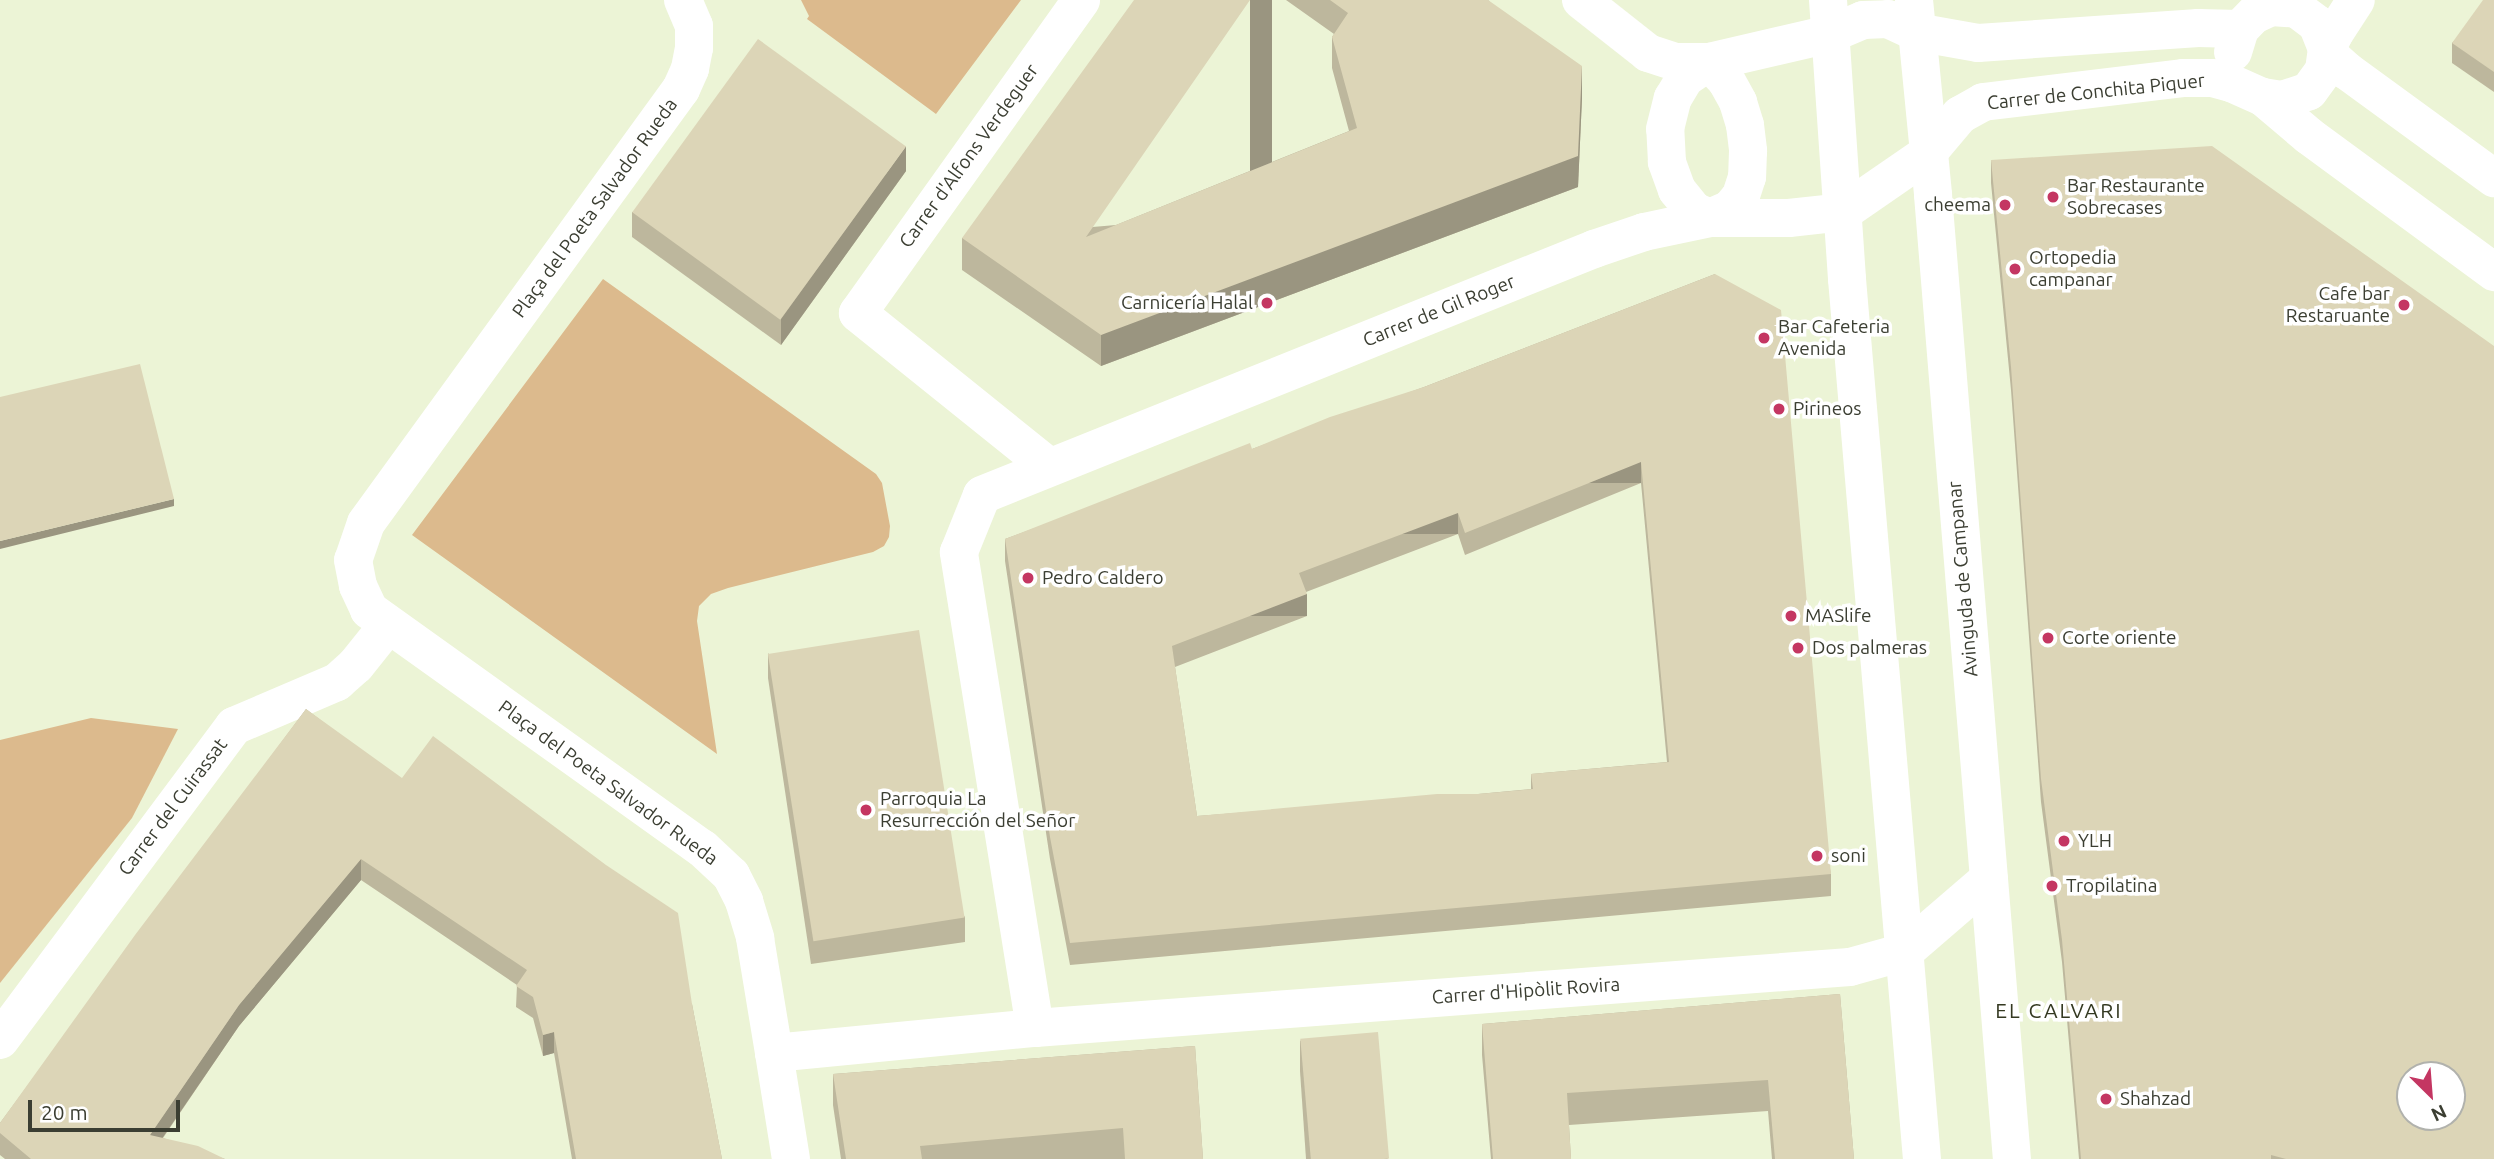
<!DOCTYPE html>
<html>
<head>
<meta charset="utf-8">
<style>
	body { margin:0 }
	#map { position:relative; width:2494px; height:1159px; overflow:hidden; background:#ecf4d6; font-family:Ubuntu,sans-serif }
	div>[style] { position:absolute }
	.green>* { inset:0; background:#dcba8d }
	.minor>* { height:38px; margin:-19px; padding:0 19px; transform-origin:19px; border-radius:19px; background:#fff }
	.secondary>* { height:38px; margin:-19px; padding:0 19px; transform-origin:19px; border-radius:19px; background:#fff }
	.wall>* { inset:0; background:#bdb79d }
	.shaded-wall>* { inset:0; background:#9a9580; transform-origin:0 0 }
	.building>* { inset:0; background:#dcd5b7; transform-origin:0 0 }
	.dots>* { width:19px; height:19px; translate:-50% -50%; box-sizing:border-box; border:4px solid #fff; border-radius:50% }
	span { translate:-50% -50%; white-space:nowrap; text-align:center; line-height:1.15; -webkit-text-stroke:7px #fff; paint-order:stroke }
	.street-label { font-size:19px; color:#3b3e32 }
	.poi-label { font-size:19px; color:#3b3e32 }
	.left { translate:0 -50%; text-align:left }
	.right { translate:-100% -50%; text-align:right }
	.neighbourhood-label { font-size:21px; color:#343921; letter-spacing:2px }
	.north { position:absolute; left:2396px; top:1061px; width:70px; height:70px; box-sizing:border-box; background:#fff; border:2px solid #b1b2ad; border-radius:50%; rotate:155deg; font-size:19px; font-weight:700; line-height:28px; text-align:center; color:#3b3e32 }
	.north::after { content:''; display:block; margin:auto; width:24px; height:32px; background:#c43662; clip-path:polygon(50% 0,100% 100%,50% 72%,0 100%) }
	.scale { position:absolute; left:28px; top:1100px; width:152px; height:32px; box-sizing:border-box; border:4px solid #3b3e32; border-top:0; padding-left:9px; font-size:21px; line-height:24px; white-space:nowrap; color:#3b3e32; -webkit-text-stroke:5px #fff; paint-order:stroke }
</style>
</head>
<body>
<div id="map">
	<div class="green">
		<div style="clip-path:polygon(801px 0,1021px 0,936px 114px,807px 19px,809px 16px)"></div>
		<div style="clip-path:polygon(603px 279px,876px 474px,882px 483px,890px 526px,889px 537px,884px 546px,873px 552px,728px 588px,711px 594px,699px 606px,697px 621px,717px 754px,412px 535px)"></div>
		<div style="clip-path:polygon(91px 718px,178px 729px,132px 818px,0 983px,0 740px)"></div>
	</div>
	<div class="minor">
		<div style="left:683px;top:0;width:28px;rotate:67deg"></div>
		<div style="left:694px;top:26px;width:22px;rotate:90deg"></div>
		<div style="left:694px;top:48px;width:21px;rotate:101deg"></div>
		<div style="left:690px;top:69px;width:22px;rotate:114deg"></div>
		<div style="left:681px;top:89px;width:536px;rotate:125.97deg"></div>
		<div style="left:366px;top:523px;width:39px;rotate:109deg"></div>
		<div style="left:353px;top:560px;width:26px;rotate:79deg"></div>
		<div style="left:358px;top:586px;width:26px;rotate:65deg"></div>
		<div style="left:369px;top:610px;width:409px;rotate:35.6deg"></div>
		<div style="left:702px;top:848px;width:40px;rotate:43deg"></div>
		<div style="left:731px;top:875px;width:29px;rotate:63deg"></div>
		<div style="left:744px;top:901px;width:39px;rotate:73deg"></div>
		<div style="left:755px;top:938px;width:117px;rotate:80.6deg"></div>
		<div style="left:774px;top:1053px;width:262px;rotate:-5.5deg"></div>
		<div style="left:1035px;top:1028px;width:482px;rotate:-99.1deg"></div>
		<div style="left:959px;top:552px;width:61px;rotate:-68deg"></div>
		<div style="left:982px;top:495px;width:660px;rotate:-21.9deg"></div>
		<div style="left:1594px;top:249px;width:53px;rotate:-18.8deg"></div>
		<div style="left:1644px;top:232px;width:67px;rotate:-12deg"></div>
		<div style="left:1710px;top:218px;width:79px"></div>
		<div style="left:1789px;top:218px;width:54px;rotate:-6.3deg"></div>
		<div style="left:1843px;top:212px;width:102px;rotate:-34.6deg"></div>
		<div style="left:1927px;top:154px;width:51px;rotate:-49.8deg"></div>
		<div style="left:1960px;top:115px;width:26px;rotate:-29deg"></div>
		<div style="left:1983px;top:102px;width:201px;rotate:-6.8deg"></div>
		<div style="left:2183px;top:78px;width:29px"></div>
		<div style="left:2212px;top:78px;width:20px;rotate:15deg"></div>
		<div style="left:2231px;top:83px;width:35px;rotate:24deg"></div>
		<div style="left:2263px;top:97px;width:60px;rotate:40.3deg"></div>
		<div style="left:2309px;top:136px;width:230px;rotate:36.3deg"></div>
		<div style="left:1581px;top:0;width:85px;rotate:38.3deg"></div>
		<div style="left:1648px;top:53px;width:29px;rotate:18deg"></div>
		<div style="left:1676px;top:62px;width:33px"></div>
		<div style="left:1709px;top:62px;width:124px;rotate:-13deg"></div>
		<div style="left:1830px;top:34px;width:36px;rotate:-23deg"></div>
		<div style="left:1863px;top:20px;width:25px;rotate:-2deg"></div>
		<div style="left:1888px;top:19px;width:31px;rotate:25deg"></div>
		<div style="left:1916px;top:32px;width:63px;rotate:10.1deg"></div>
		<div style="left:1978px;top:43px;width:221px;rotate:-3.9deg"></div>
		<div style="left:2198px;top:28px;width:42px;rotate:1.4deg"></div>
		<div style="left:2256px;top:14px;width:17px;rotate:-25deg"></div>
		<div style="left:2271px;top:7px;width:26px;rotate:4deg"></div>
		<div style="left:2297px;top:9px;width:25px;rotate:37deg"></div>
		<div style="left:2317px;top:24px;width:27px;rotate:68deg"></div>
		<div style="left:2233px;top:52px;width:24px;rotate:-73deg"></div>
		<div style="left:2240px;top:29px;width:40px;rotate:-46deg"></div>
		<div style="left:2327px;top:53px;width:27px;rotate:42deg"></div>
		<div style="left:2347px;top:71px;width:182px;rotate:36.1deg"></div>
		<div style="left:1709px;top:62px;width:25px;rotate:47deg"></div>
		<div style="left:1726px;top:80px;width:25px;rotate:61deg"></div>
		<div style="left:1738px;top:102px;width:24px;rotate:73deg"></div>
		<div style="left:1745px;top:125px;width:26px;rotate:83deg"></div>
		<div style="left:1748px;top:151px;width:26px;rotate:92deg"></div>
		<div style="left:1747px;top:177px;width:20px;rotate:108deg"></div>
		<div style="left:1741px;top:196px;width:17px;rotate:130deg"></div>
		<div style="left:1730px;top:209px;width:22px;rotate:156deg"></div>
		<div style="left:1710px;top:218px;width:17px;rotate:-156deg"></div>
		<div style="left:1694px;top:211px;width:27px;rotate:-129deg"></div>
		<div style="left:1677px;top:190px;width:30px;rotate:-110deg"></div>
		<div style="left:1667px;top:162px;width:33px;rotate:-93deg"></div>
		<div style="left:1665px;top:129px;width:32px;rotate:-76deg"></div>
		<div style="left:1673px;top:98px;width:23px;rotate:-59deg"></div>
		<div style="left:1685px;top:78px;width:29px;rotate:-34deg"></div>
		<div style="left:2263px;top:97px;width:19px;rotate:9deg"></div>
		<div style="left:2282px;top:100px;width:28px;rotate:-18deg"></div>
		<div style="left:2309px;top:91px;width:26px;rotate:-54deg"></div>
		<div style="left:2324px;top:70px;width:21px;rotate:-82deg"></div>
		<div style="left:2327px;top:49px;width:17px;rotate:-65deg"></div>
		<div style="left:2334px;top:34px;width:40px;rotate:-57.1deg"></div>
		<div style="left:1048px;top:466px;width:244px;rotate:-141.2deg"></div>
		<div style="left:858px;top:313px;width:384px;rotate:-54.5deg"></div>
		<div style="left:1035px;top:1028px;width:817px;rotate:-4.28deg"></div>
		<div style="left:1850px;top:967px;width:56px;rotate:-15.5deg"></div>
		<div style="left:1904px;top:952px;width:112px;rotate:-40.7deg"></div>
		<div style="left:0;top:1040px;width:392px;rotate:-53.3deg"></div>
		<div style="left:234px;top:726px;width:112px;rotate:-23.1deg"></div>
		<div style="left:337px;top:682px;width:25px;rotate:-42deg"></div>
		<div style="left:356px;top:665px;width:51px;rotate:-51.3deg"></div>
		<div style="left:774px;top:1053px;width:107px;rotate:80.9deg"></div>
	</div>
	<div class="secondary">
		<div style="left:1828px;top:0;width:280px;rotate:86.1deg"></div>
		<div style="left:1847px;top:279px;width:883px;rotate:85.13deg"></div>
		<div style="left:1914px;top:0;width:196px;rotate:84.4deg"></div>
		<div style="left:1933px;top:195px;width:967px;rotate:85.32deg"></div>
	</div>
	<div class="wall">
		<div style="clip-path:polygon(1286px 0,1488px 0,1582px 98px,1578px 187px,1101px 366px,962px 270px,962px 238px,1116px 225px,1349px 131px,1332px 68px,1332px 37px,1334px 34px)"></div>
		<div style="clip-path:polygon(2494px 0,2494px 92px,2452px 63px,2452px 43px)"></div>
		<div style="clip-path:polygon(1991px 160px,2494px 1159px,2079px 1159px,2062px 962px,2041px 802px,2011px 390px,1991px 183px)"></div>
		<div style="clip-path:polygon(906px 171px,781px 345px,632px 237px,632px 212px)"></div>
		<div style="clip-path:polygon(evenodd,1715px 274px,1831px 874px,1831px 896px,1070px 965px,1050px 859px,1005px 561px,1005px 539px,1252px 449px,1424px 387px,1715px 274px,1641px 483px,1667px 762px,1531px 774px,1531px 789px,1478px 794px,1197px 816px,1175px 667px,1307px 616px,1306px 592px,1458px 534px,1465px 555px,1641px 483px)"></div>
		<div style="clip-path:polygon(768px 653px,965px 917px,965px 942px,811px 964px,768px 678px)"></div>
		<div style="clip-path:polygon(306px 709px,692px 1004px,722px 1159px,572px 1159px,554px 1053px,543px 1056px,533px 1018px,516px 1007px,517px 985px,361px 880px,239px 1026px,163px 1138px,225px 1159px,5px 1159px,0 1155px,0 1123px)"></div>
		<div style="clip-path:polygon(1840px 994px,1854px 1159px,1772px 1159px,1768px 1111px,1569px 1125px,1571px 1159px,1491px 1159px,1482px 1055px,1482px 1024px)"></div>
		<div style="clip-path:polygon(1300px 1040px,1388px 1159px,1306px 1159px,1300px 1071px)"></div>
		<div style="clip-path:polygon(1195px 1046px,1203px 1159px,841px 1159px,833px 1105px,833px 1074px)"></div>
	</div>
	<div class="shaded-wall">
		<div style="left:1250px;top:0;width:22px;height:288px"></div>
		<div style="clip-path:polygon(1582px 66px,1582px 98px,1578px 187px,1101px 366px,1101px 335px)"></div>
		<div style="clip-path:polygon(906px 146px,906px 171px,781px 345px,781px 319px)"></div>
		<div style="left:1641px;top:462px;width:21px;height:190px;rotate:90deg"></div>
		<div style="clip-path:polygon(174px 499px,174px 506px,0 549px,0 541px)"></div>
		<div style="left:1458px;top:513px;width:21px;height:170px;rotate:90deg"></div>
		<div style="left:1307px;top:594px;width:22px;height:145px;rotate:90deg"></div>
		<div style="clip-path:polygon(361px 859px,361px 880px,239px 1026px,150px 1156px,150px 1135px,239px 1005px)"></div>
		<div style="clip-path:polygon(554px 1032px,554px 1053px,543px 1056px,543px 1035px)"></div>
	</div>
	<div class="building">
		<div style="clip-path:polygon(1134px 0,1250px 0,1086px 237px,1357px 128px,1332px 37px,1348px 13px,1330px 0,1488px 0,1582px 66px,1578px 156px,1101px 335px,962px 238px)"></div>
		<div style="clip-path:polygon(2483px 0,2494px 0,2494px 72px,2452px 43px)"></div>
		<div style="left:758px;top:39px;width:183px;height:214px;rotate:36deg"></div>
		<div style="clip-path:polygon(evenodd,2212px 146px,2494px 346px,2494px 1159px,2286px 1159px,2271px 1155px,2271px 1159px,2081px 1159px,2062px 940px,2041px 779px,2011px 367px,1991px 160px,2212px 146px,2410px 1075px,2452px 1075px,2452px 1117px,2410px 1117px,2410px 1075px)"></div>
		<div style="clip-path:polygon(evenodd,1715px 274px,1781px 310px,1831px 874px,1070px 943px,1050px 837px,1005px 539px,1250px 443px,1252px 449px,1330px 417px,1424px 387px,1715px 274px,1641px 462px,1669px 762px,1531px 774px,1533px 789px,1478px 794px,1437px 794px,1197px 816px,1172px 646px,1307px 594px,1299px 573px,1458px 513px,1465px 533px,1641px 462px)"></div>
		<div style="clip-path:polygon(140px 364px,174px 499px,0 541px,0 397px)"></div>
		<div style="left:919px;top:630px;width:291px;height:153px;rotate:81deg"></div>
		<div style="clip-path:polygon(306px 709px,402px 778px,433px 736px,606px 865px,678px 913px,692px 1004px,722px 1159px,576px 1159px,554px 1032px,543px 1035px,533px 997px,516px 986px,527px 970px,361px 859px,239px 1005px,150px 1135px,198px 1146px,225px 1159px,31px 1159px,0 1133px,0 1123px,135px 935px)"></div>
		<div style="clip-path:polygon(1840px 994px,1854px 1159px,1775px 1159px,1768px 1080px,1567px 1093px,1571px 1159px,1493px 1159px,1482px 1024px)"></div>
		<div style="left:1378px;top:1032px;width:127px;height:78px;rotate:85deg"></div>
		<div style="clip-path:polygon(1195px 1046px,1203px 1159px,1125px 1159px,1123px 1128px,920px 1146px,922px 1159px,846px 1159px,833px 1074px)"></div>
	</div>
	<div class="dots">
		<div style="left:2053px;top:197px;background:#c43662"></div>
		<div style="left:2005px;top:205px;background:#c43662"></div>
		<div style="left:2015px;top:269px;background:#c43662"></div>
		<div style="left:1267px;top:303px;background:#c43662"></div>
		<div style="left:2404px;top:305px;background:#c43662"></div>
		<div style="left:1764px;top:338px;background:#c43662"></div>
		<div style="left:1779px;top:409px;background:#c43662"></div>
		<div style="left:1028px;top:578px;background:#c43662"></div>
		<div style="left:1791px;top:616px;background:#c43662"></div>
		<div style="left:2048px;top:638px;background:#c43662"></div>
		<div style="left:1798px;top:648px;background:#c43662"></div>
		<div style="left:866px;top:810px;background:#c43662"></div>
		<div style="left:2064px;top:841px;background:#c43662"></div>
		<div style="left:1817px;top:856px;background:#c43662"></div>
		<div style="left:2052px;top:886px;background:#c43662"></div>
		<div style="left:2106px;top:1099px;background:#c43662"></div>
	</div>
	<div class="street-label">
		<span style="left:2096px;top:92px;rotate:-6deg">Carrer de Conchita Piquer</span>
		<span style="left:969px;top:156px;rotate:-54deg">Carrer d'Alfons Verdeguer</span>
		<span style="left:595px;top:208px;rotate:-54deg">Plaça del Poeta Salvador Rueda</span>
		<span style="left:1439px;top:311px;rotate:-22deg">Carrer de Gil Roger</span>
		<span style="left:1963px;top:579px;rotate:-95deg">Avinguda de Campanar</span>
		<span style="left:608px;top:783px;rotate:36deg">Plaça del Poeta Salvador Rueda</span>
		<span style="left:173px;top:807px;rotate:-53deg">Carrer del Cuirassat</span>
		<span style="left:1526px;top:991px;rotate:-4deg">Carrer d'Hipòlit Rovira</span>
	</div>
	<div class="poi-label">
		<span class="left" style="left:2067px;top:197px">Bar Restaurante<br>Sobrecases</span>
		<span class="right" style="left:1991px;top:205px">cheema</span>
		<span class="left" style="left:2029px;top:269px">Ortopedia<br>campanar</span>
		<span class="right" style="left:2390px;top:305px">Cafe bar<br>Restaruante</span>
		<span class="right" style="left:1253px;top:303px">Carnicería Halal</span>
		<span class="left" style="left:1778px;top:338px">Bar Cafeteria<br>Avenida</span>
		<span class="left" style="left:1793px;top:409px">Pirineos</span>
		<span class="left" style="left:1042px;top:578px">Pedro Caldero</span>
		<span class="left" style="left:1805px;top:616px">MASlife</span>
		<span class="left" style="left:2062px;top:638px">Corte oriente</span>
		<span class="left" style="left:1812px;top:648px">Dos palmeras</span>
		<span class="left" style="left:880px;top:810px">Parroquia La<br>Resurrección del Señor</span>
		<span class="left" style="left:2078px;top:841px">YLH</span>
		<span class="left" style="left:1831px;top:856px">soni</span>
		<span class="left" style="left:2066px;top:886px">Tropilatina</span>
		<span class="left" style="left:2120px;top:1099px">Shahzad</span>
	</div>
	<div class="neighbourhood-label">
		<span style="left:2059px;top:1010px">EL CALVARI</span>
	</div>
	<div class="north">N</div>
	<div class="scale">20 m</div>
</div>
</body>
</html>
